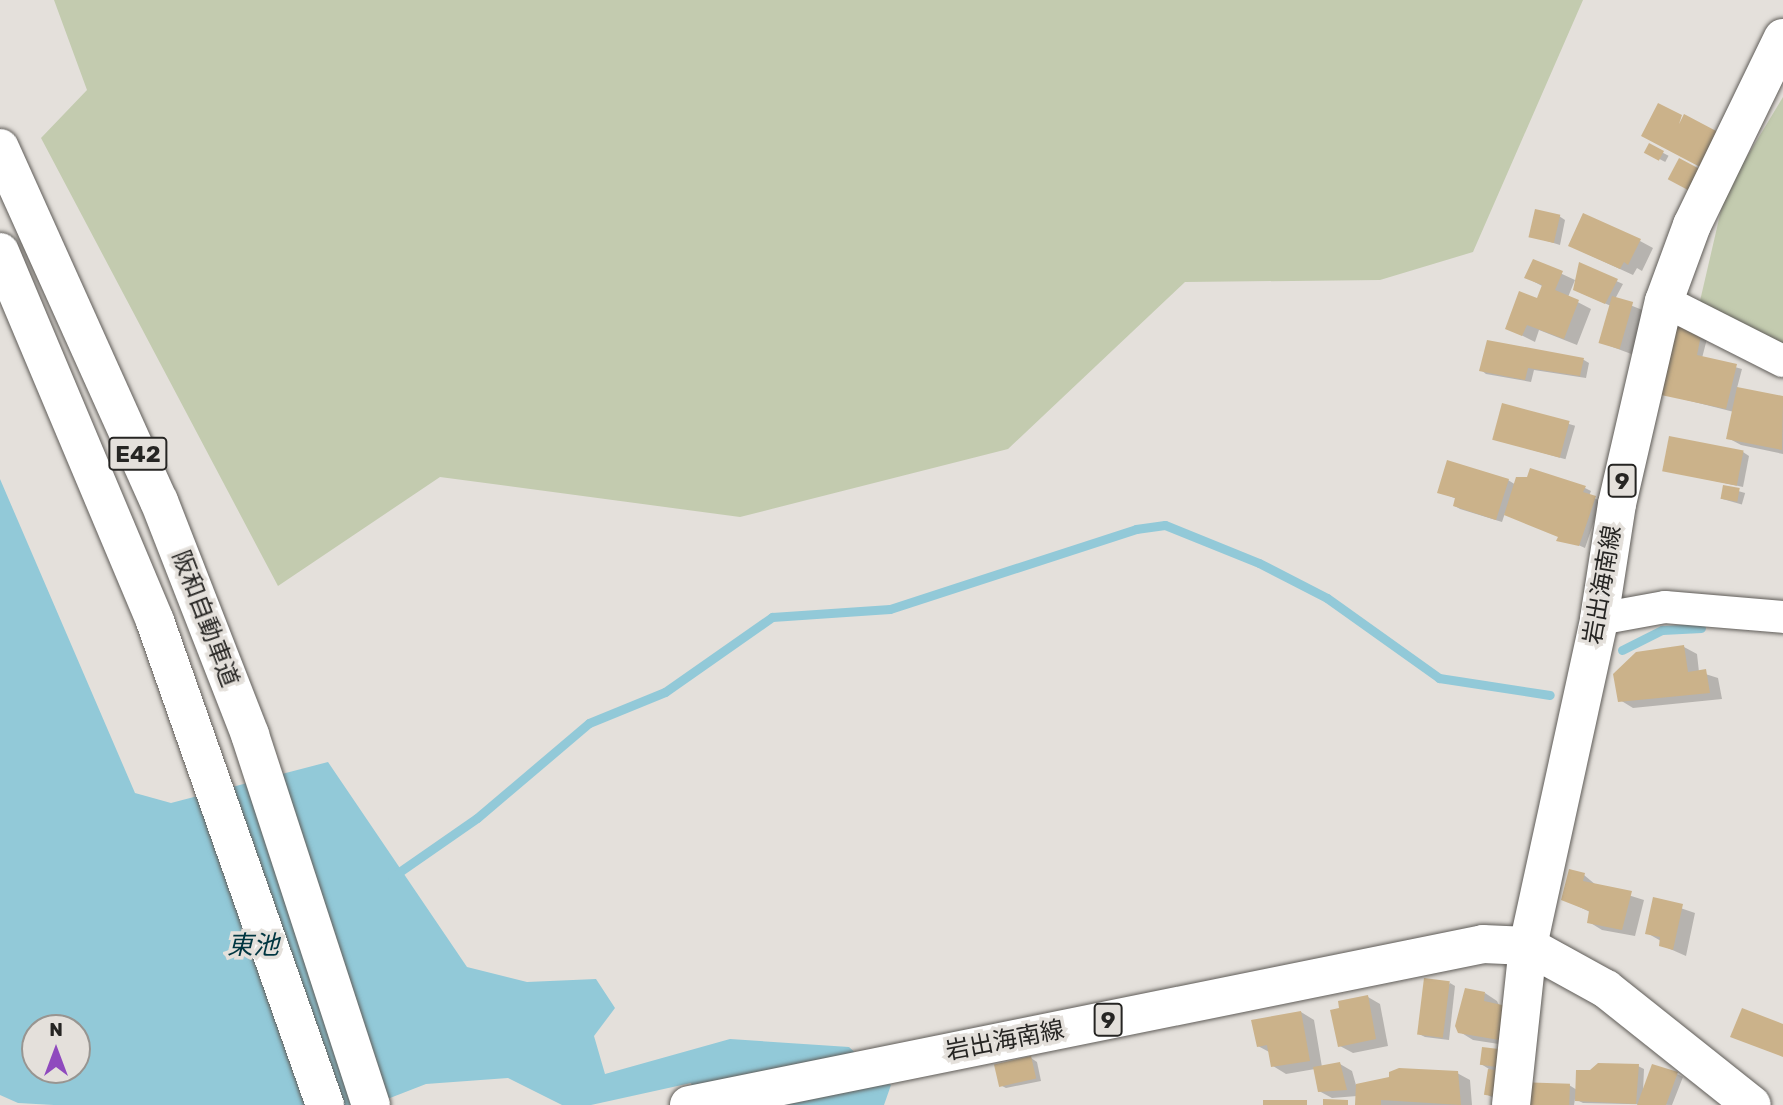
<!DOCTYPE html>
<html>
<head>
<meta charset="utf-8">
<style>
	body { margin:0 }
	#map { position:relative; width:1783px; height:1105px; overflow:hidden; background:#e4e0db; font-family:Rubik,"Noto Sans JP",sans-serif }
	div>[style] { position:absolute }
	.green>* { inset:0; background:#c3cbaf }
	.water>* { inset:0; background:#92c9d8 }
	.shadow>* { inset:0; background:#0003; transform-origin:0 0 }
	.stream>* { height:9px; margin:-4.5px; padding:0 4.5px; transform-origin:4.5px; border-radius:4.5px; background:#92c9d8 }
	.building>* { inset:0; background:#cbb28a; transform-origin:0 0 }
	.roads { filter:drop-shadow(0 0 2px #5f5c58) drop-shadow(0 0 2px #5f5c58) }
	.street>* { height:32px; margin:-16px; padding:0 16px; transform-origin:16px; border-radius:16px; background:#fff }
	.secondary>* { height:38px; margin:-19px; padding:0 19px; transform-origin:19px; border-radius:19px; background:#fff }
	.primary>* { height:38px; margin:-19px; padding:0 19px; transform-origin:19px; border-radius:19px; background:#fff }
	.highway>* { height:38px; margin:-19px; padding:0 19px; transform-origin:19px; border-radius:19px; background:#fff }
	span { translate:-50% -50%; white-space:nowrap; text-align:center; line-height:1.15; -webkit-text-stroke:7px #e4e0db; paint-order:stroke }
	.shield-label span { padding:2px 5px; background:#e4e0db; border:2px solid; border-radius:5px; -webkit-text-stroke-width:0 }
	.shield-label { font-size:23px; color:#262523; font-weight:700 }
	.street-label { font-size:24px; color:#262523 }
	.water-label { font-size:26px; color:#003641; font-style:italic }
	.north { position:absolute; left:21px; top:1014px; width:70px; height:70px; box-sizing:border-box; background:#e4e0db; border:2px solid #989591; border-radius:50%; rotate:0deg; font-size:19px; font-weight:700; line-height:28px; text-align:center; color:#262523 }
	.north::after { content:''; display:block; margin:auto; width:24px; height:32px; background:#8f4abe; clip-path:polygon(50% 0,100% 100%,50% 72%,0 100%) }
</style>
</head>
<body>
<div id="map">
	<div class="green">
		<div style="clip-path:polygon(54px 0,1583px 0,1473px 252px,1380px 280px,1185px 282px,1008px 449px,740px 517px,440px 477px,278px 586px,41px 138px,87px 90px)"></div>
		<div style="clip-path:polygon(1783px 97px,1783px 352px,1719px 320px,1700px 301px,1725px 193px)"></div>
	</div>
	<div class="water">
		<div style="clip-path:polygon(evenodd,0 479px,135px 793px,171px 803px,328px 762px,467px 967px,527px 982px,596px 979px,615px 1008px,594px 1036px,605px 1074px,730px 1039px,849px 1047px,891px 1085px,884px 1105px,695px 1105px,691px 1083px,591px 1105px,562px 1105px,508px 1078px,426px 1084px,372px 1105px,54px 1105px,18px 1103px,0 1095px,0 479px,35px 1028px,77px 1028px,77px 1070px,35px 1070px,35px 1028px)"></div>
	</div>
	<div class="shadow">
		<div style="left:1650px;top:146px;width:21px;height:7px;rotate:28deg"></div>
		<div style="clip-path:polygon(1559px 216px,1565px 220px,1560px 245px,1531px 236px)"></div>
		<div style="clip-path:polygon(1640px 241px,1653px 248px,1642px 271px,1637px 268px,1633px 275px,1583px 252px)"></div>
		<div style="clip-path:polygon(1534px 261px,1575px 280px,1568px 297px,1591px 309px,1577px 345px,1539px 330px,1535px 342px,1507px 328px,1538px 300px,1544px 287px,1527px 278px)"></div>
		<div style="clip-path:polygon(1580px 265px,1623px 284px,1615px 299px,1645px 311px,1634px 355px,1602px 343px,1611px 306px,1581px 293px)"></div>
		<div style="clip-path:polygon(1678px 327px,1708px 335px,1702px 358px,1742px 369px,1737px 388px,1783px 398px,1783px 454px,1741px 445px,1728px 438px,1734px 412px,1663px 394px)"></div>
		<div style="clip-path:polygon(1489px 342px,1584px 360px,1589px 363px,1586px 378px,1534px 370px,1531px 382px,1486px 374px,1481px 370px)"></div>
		<div style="left:1503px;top:405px;width:75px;height:35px;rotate:16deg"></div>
		<div style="clip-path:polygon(1743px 452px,1749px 456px,1743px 487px,1664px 470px)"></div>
		<div style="clip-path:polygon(1529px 478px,1585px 488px,1591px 491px,1589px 496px,1601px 501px,1585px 548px,1505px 513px,1502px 522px,1460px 509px,1455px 506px,1457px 499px,1439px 492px,1508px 480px,1516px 485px)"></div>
		<div style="left:1724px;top:487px;width:22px;height:12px;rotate:16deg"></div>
		<div style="clip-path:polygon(1684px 647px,1697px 654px,1699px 672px,1718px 678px,1722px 699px,1633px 708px,1620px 700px)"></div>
		<div style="clip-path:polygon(1584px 875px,1596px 885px,1644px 900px,1635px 936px,1602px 930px,1589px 922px,1590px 912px,1563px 899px)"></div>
		<div style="clip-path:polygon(1654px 899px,1695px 913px,1686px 956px,1661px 945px,1661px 941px,1647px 933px)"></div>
		<div style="clip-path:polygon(1450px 983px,1455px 986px,1449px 1040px,1425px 1037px,1419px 1034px)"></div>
		<div style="clip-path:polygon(1485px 993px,1497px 1001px,1518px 1047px,1473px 1040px,1460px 1032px)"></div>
		<div style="clip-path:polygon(1368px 997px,1380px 1004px,1388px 1046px,1353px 1053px,1340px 1046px)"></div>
		<div style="clip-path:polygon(1301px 1012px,1314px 1020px,1322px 1067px,1340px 1064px,1352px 1071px,1356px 1085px,1457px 1073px,1470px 1080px,1472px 1105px,1356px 1105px,1357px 1096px,1332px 1098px,1319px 1091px,1315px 1069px,1286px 1074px,1273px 1066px,1271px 1053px,1258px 1046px)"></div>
		<div style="clip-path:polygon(1031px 1058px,1037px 1062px,1041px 1081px,1006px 1088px,1000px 1085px)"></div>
		<div style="clip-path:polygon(1517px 1059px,1499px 1101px,1486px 1094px,1489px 1069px,1481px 1064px)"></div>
		<div style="clip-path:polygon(1638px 1066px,1644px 1069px,1643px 1092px,1677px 1074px,1683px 1077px,1672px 1105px,1583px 1103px,1575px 1099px,1574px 1105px,1519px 1105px,1569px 1085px,1577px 1090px)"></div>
	</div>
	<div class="stream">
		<div style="left:1622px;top:650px;width:45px;rotate:-26.6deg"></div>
		<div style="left:1662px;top:630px;width:39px;rotate:-3deg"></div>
		<div style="left:392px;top:877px;width:103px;rotate:-34.8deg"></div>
		<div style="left:477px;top:818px;width:147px;rotate:-40.3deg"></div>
		<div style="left:589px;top:723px;width:82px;rotate:-22.2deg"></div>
		<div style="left:665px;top:692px;width:131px;rotate:-35deg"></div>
		<div style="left:772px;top:617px;width:118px;rotate:-3.9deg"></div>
		<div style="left:890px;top:609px;width:259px;rotate:-18deg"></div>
		<div style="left:1136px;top:529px;width:29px;rotate:-8deg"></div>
		<div style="left:1165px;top:525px;width:101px;rotate:22deg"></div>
		<div style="left:1259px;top:563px;width:76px;rotate:27.2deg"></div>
		<div style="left:1327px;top:598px;width:138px;rotate:35.5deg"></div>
		<div style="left:1439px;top:678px;width:112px;rotate:8.7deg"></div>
	</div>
	<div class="building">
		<div style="clip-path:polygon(1658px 103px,1682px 115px,1679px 124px,1684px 114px,1718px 132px,1700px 167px,1641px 136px)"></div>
		<div style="left:1649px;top:143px;width:17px;height:11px;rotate:28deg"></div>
		<div style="left:1679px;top:158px;width:26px;height:24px;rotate:28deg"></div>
		<div style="left:1535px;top:209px;width:26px;height:29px;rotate:13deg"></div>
		<div style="clip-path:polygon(1583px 213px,1641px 239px,1628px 265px,1624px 262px,1620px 269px,1568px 246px)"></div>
		<div style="clip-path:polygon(1533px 259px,1563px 271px,1555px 290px,1579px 300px,1564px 339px,1527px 325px,1522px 336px,1505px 329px,1519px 291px,1537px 298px,1542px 285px,1524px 278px)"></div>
		<div style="clip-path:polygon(1579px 262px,1618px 279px,1605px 304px,1573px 290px)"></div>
		<div style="left:1612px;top:296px;width:22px;height:49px;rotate:16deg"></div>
		<div style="clip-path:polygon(1676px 325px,1702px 330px,1697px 355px,1737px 364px,1726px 409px,1661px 395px)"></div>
		<div style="clip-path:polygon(1487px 340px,1584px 358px,1580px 376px,1528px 368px,1525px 380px,1479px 371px)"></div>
		<div style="clip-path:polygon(1737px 387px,1783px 396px,1782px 450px,1726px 439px)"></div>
		<div style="left:1502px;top:403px;width:70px;height:38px;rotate:15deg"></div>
		<div style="left:1669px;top:436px;width:76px;height:36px;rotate:11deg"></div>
		<div style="clip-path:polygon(1447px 460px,1509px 479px,1496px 520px,1453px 506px,1455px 498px,1437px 493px)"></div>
		<div style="clip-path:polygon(1530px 468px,1586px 486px,1583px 492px,1596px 496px,1579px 546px,1556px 541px,1558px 537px,1504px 515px,1516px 477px,1527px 477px)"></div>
		<div style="left:1723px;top:485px;width:17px;height:14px;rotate:10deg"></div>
		<div style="clip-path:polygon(1684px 645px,1688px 672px,1706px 669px,1710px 693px,1618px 702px,1613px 674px,1636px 652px)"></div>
		<div style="clip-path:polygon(1569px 869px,1585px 873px,1583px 881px,1632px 891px,1622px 930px,1587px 923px,1589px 911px,1561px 900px)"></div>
		<div style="clip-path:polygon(1653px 897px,1683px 904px,1673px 950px,1659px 946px,1660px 937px,1645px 934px)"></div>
		<div style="left:1424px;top:978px;width:26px;height:57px;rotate:7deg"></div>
		<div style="clip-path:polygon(1465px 988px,1485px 992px,1484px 1001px,1511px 1007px,1505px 1041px,1458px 1033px,1455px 1026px)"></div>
		<div style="clip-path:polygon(1368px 995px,1376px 1039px,1338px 1047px,1330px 1010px,1339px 1008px,1338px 1001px)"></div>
		<div style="clip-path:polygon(1742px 1008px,1783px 1024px,1783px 1057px,1730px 1037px)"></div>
		<div style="clip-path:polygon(1301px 1011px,1310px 1061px,1271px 1067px,1267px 1045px,1257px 1047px,1251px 1020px)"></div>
		<div style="left:1482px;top:1047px;width:23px;height:18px;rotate:7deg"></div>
		<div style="left:1031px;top:1056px;width:23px;height:38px;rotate:77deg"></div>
		<div style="clip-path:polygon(1340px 1062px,1347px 1090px,1318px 1092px,1313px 1067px)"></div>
		<div style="clip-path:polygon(1598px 1063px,1639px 1064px,1636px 1104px,1575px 1101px,1576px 1070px,1590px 1070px)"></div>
		<div style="clip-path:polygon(1652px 1064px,1678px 1072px,1666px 1105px,1637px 1105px)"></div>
		<div style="clip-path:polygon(1399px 1068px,1458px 1071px,1461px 1105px,1381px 1100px,1381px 1105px,1355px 1105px,1356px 1084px,1389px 1077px,1389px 1072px)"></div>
		<div style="left:1488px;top:1069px;width:13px;height:26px;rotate:9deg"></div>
		<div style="left:1519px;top:1082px;width:51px;height:23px;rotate:2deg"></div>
		<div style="clip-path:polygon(1323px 1099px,1348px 1100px,1348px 1105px,1323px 1105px)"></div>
		<div style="left:1263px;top:1100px;width:44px;height:5px"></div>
	</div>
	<div class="roads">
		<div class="street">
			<div style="left:1664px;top:301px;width:133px;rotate:26.8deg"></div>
			<div style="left:1599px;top:619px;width:67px;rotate:-10.3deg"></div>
			<div style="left:1665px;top:607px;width:118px;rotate:4.8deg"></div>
		</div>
		<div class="secondary">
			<div style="left:1528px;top:946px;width:89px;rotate:28.9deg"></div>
			<div style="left:1606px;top:989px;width:186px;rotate:38.5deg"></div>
		</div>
		<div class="primary">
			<div style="left:689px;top:1105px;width:810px;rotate:-11.46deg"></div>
			<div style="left:1483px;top:944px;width:45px;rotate:2.5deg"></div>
			<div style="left:1511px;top:1105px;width:160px;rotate:-83.9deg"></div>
			<div style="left:1528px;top:946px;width:335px;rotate:-77.7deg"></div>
			<div style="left:1599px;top:619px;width:116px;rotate:-81.1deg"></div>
			<div style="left:1617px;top:504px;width:208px;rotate:-77deg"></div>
			<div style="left:1664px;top:301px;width:81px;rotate:-69.8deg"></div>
			<div style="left:1692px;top:225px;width:208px;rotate:-64.1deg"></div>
		</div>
		<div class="highway">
			<div style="left:0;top:148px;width:387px;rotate:65.8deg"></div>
			<div style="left:159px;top:501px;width:251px;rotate:68.7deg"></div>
			<div style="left:250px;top:735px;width:389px;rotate:71.9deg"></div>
			<div style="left:0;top:252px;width:400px;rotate:67.2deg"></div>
			<div style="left:155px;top:621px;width:513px;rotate:70.65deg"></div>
		</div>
	</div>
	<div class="shield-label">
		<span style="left:138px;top:454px">E42</span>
		<span style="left:1622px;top:481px">9</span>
		<span style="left:1108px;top:1020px">9</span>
	</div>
	<div class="street-label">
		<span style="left:1603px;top:585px;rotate:-80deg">岩出海南線</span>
		<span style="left:205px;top:619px;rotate:69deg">阪和自動車道</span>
		<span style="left:1005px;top:1041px;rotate:-11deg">岩出海南線</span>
	</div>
	<div class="water-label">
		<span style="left:253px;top:946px">東池</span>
	</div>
	<div class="north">N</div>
</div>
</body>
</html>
